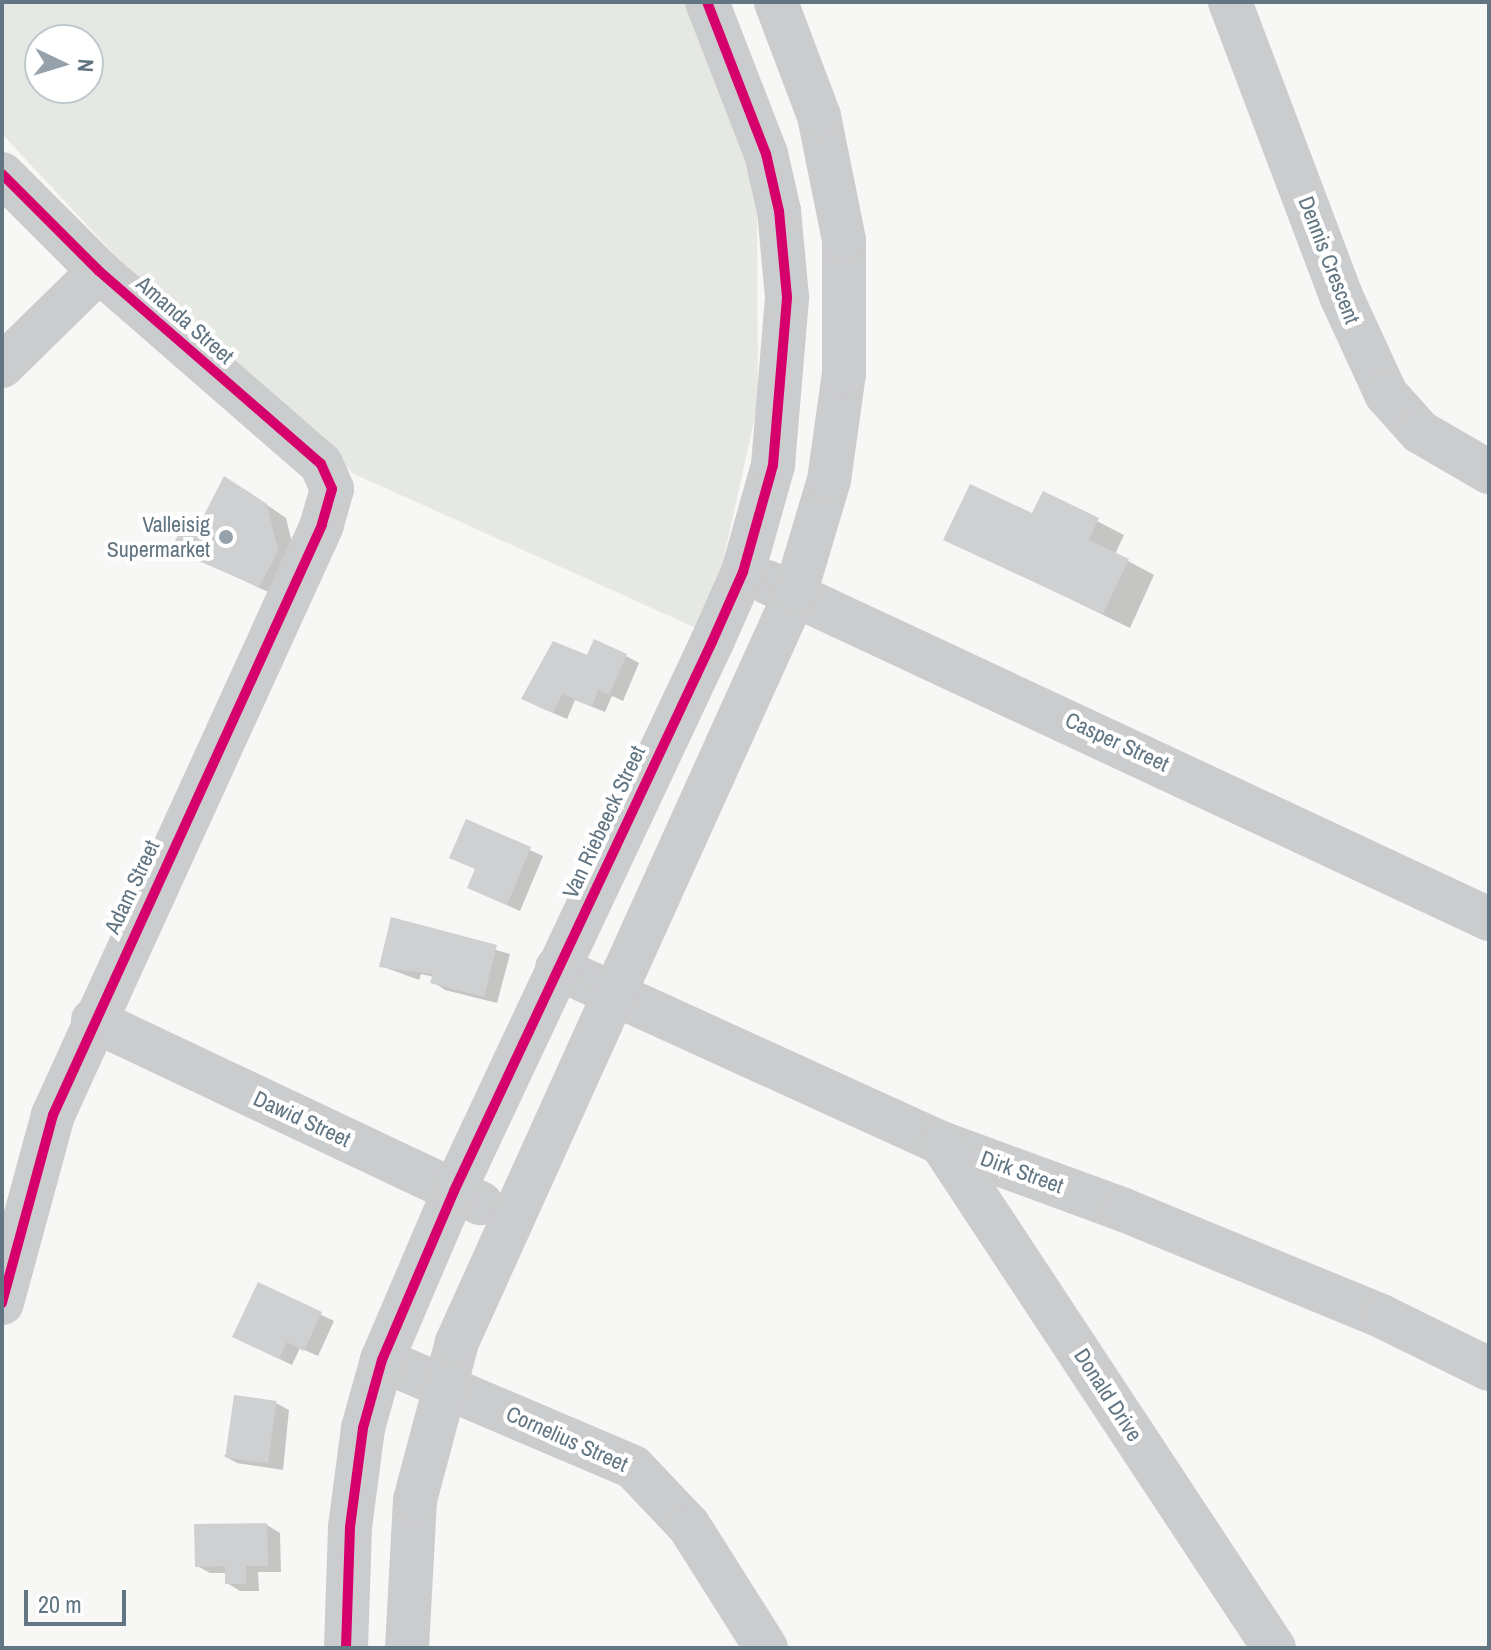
<!DOCTYPE html>
<html>
<head>
<meta charset="utf-8">
<style>
	body { margin:0 }
	#map { position:relative; width:1491px; height:1650px; overflow:hidden; background:#f7f7f6; font-family:"Archivo Narrow",sans-serif }
	div>[style] { position:absolute }
	.green>* { inset:0; background:#e6e9e3 }
	.shadow>* { inset:0; background:#0003 }
	.building>* { inset:0; background:#ced0d1; transform-origin:0 0 }
	.minor>* { height:44px; margin:-22px; padding:0 22px; transform-origin:22px; border-radius:22px; background:#cbcccd }
	.cycleway>* { height:10px; margin:-5px; padding:0 5px; transform-origin:5px; border-radius:5px; background:#d6006c }
	.dots>* { width:22px; height:22px; translate:-50% -50%; box-sizing:border-box; border:4px solid #fff; border-radius:50% }
	span { translate:-50% -50%; white-space:nowrap; text-align:center; line-height:1.15; -webkit-text-stroke:8px #fff; paint-order:stroke }
	.street-label { font-size:22px; color:#617582 }
	.poi-label { font-size:22px; color:#617582 }
	.right { translate:-100% -50%; text-align:right }
	.frame { position:absolute; inset:0; border:4px solid #617582; pointer-events:none }
	.north { position:absolute; left:24px; top:24px; width:80px; height:80px; box-sizing:border-box; background:#fff; border:2px solid #c0c8cd; border-radius:50%; rotate:94deg; font-size:22px; font-weight:700; line-height:32px; text-align:center; color:#617582 }
	.north::after { content:''; display:block; margin:auto; width:28px; height:36px; background:#96a2ab; clip-path:polygon(50% 0,100% 100%,50% 72%,0 100%) }
	.scale { position:absolute; left:24px; top:1590px; width:102px; height:36px; box-sizing:border-box; border:4px solid #617582; border-top:0; padding-left:10px; font-size:24px; line-height:28px; white-space:nowrap; color:#617582; -webkit-text-stroke:6px #fff; paint-order:stroke }
</style>
</head>
<body>
<div id="map">
	<div class="green">
		<div style="clip-path:polygon(evenodd,9px 2px,684px 2px,757px 190px,758px 403px,722px 566px,696px 628px,354px 474px,114px 254px,2px 134px,2px 4px,9px 2px,40px 40px,88px 40px,88px 88px,40px 88px,40px 40px)"></div>
	</div>
	<div class="shadow">
		<div style="clip-path:polygon(244px 489px,286px 518px,297px 563px,279px 597px,173px 548px)"></div>
		<div style="clip-path:polygon(1044px 494px,1124px 535px,1115px 554px,1154px 575px,1130px 628px,946px 539px,1033px 516px)"></div>
		<div style="clip-path:polygon(626px 656px,639px 663px,623px 701px,612px 696px,605px 712px,575px 700px,567px 719px,537px 706px,588px 658px)"></div>
		<div style="clip-path:polygon(467px 821px,543px 856px,520px 911px,482px 894px)"></div>
		<div style="clip-path:polygon(393px 920px,510px 954px,497px 1003px,445px 990px,433px 982px,434px 977px,421px 974px,419px 980px,381px 966px)"></div>
		<div style="clip-path:polygon(259px 1285px,334px 1321px,318px 1356px,300px 1348px,292px 1365px,248px 1344px)"></div>
		<div style="clip-path:polygon(276px 1403px,289px 1410px,283px 1470px,237px 1463px,224px 1456px)"></div>
		<div style="clip-path:polygon(267px 1525px,280px 1533px,281px 1572px,258px 1572px,259px 1591px,240px 1591px,227px 1583px,227px 1573px,210px 1573px,197px 1566px)"></div>
	</div>
	<div class="building">
		<div style="clip-path:polygon(224px 476px,267px 504px,278px 551px,259px 587px,171px 549px,186px 519px,199px 525px)"></div>
		<div style="clip-path:polygon(970px 484px,1032px 513px,1043px 491px,1099px 518px,1089px 540px,1129px 559px,1103px 614px,943px 540px)"></div>
		<div style="clip-path:polygon(594px 639px,627px 654px,609px 695px,598px 690px,592px 707px,562px 694px,553px 713px,521px 699px,553px 641px,587px 655px)"></div>
		<div style="clip-path:polygon(466px 819px,531px 847px,507px 905px,467px 888px,475px 869px,449px 858px)"></div>
		<div style="clip-path:polygon(391px 917px,497px 945px,484px 997px,430px 983px,433px 974px,379px 967px)"></div>
		<div style="clip-path:polygon(258px 1282px,322px 1312px,304px 1351px,287px 1342px,279px 1359px,232px 1337px)"></div>
		<div style="left:234px;top:1395px;width:43px;height:63px;rotate:8deg"></div>
		<div style="clip-path:polygon(267px 1523px,268px 1566px,246px 1566px,246px 1584px,225px 1584px,225px 1566px,195px 1567px,194px 1524px)"></div>
	</div>
	<div class="minor">
		<div style="left:1230px;top:2px;width:314px;rotate:69.3deg"></div>
		<div style="left:1341px;top:296px;width:108px;rotate:65.3deg"></div>
		<div style="left:1386px;top:394px;width:51px;rotate:48.2deg"></div>
		<div style="left:1420px;top:432px;width:80px;rotate:30.1deg"></div>
		<div style="left:2px;top:174px;width:137px;rotate:45deg"></div>
		<div style="left:99px;top:271px;width:294px;rotate:41deg"></div>
		<div style="left:321px;top:464px;width:27px;rotate:66deg"></div>
		<div style="left:332px;top:489px;width:37px;rotate:106deg"></div>
		<div style="left:322px;top:525px;width:648px;rotate:114.51deg"></div>
		<div style="left:53px;top:1115px;width:195px;rotate:105.2deg"></div>
		<div style="left:2px;top:366px;width:136px;rotate:-44.4deg"></div>
		<div style="left:767px;top:582px;width:797px;rotate:25.02deg"></div>
		<div style="left:557px;top:968px;width:422px;rotate:24.5deg"></div>
		<div style="left:941px;top:1143px;width:195px;rotate:20.1deg"></div>
		<div style="left:1124px;top:1210px;width:280px;rotate:22.4deg"></div>
		<div style="left:1383px;top:1317px;width:118px;rotate:26.1deg"></div>
		<div style="left:93px;top:1020px;width:429px;rotate:25.3deg"></div>
		<div style="left:941px;top:1143px;width:605px;rotate:56.6deg"></div>
		<div style="left:382px;top:1360px;width:273px;rotate:23.1deg"></div>
		<div style="left:633px;top:1467px;width:81px;rotate:46.5deg"></div>
		<div style="left:689px;top:1526px;width:144px;rotate:57.7deg"></div>
		<div style="left:346px;top:1648px;width:121px;rotate:-88.1deg"></div>
		<div style="left:350px;top:1527px;width:100px;rotate:-82.5deg"></div>
		<div style="left:363px;top:1428px;width:71px;rotate:-74.4deg"></div>
		<div style="left:382px;top:1360px;width:184px;rotate:-66.9deg"></div>
		<div style="left:454px;top:1191px;width:607px;rotate:-64.83deg"></div>
		<div style="left:712px;top:642px;width:77px;rotate:-66.1deg"></div>
		<div style="left:743px;top:572px;width:111px;rotate:-74.3deg"></div>
		<div style="left:773px;top:465px;width:169px;rotate:-85.2deg"></div>
		<div style="left:787px;top:297px;width:86px;rotate:-95.3deg"></div>
		<div style="left:779px;top:211px;width:58px;rotate:-102.8deg"></div>
		<div style="left:766px;top:154px;width:163px;rotate:-111.2deg"></div>
		<div style="left:407px;top:1648px;width:148px;rotate:-86.9deg"></div>
		<div style="left:415px;top:1500px;width:163px;rotate:-75.1deg"></div>
		<div style="left:457px;top:1342px;width:821px;rotate:-65.68deg"></div>
		<div style="left:795px;top:594px;width:119px;rotate:-73.4deg"></div>
		<div style="left:829px;top:480px;width:108px;rotate:-82deg"></div>
		<div style="left:844px;top:373px;width:133px;rotate:-90deg"></div>
		<div style="left:844px;top:240px;width:126px;rotate:-101.4deg"></div>
		<div style="left:819px;top:116px;width:122px;rotate:-110.7deg"></div>
	</div>
	<div class="cycleway">
		<div style="left:2px;top:174px;width:137px;rotate:45deg"></div>
		<div style="left:99px;top:271px;width:294px;rotate:41deg"></div>
		<div style="left:321px;top:464px;width:27px;rotate:66deg"></div>
		<div style="left:332px;top:489px;width:37px;rotate:106deg"></div>
		<div style="left:322px;top:525px;width:648px;rotate:114.51deg"></div>
		<div style="left:53px;top:1115px;width:195px;rotate:105.2deg"></div>
		<div style="left:346px;top:1648px;width:121px;rotate:-88.1deg"></div>
		<div style="left:350px;top:1527px;width:100px;rotate:-82.5deg"></div>
		<div style="left:363px;top:1428px;width:71px;rotate:-74.4deg"></div>
		<div style="left:382px;top:1360px;width:184px;rotate:-66.9deg"></div>
		<div style="left:454px;top:1191px;width:607px;rotate:-64.83deg"></div>
		<div style="left:712px;top:642px;width:77px;rotate:-66.1deg"></div>
		<div style="left:743px;top:572px;width:111px;rotate:-74.3deg"></div>
		<div style="left:773px;top:465px;width:169px;rotate:-85.2deg"></div>
		<div style="left:787px;top:297px;width:86px;rotate:-95.3deg"></div>
		<div style="left:779px;top:211px;width:58px;rotate:-102.8deg"></div>
		<div style="left:766px;top:154px;width:163px;rotate:-111.2deg"></div>
	</div>
	<div class="dots">
		<div style="left:226px;top:537px;background:#96a2ab"></div>
	</div>
	<div class="street-label">
		<span style="left:1329px;top:260px;rotate:69deg">Dennis Crescent</span>
		<span style="left:185px;top:320px;rotate:41deg">Amanda Street</span>
		<span style="left:1117px;top:742px;rotate:25deg">Casper Street</span>
		<span style="left:604px;top:822px;rotate:-65deg">Van Riebeeck Street</span>
		<span style="left:132px;top:887px;rotate:-65deg">Adam Street</span>
		<span style="left:302px;top:1119px;rotate:25deg">Dawid Street</span>
		<span style="left:1022px;top:1172px;rotate:20deg">Dirk Street</span>
		<span style="left:1108px;top:1395px;rotate:57deg">Donald Drive</span>
		<span style="left:567px;top:1439px;rotate:24deg">Cornelius Street</span>
	</div>
	<div class="poi-label">
		<span class="right" style="left:210px;top:537px">Valleisig<br>Supermarket</span>
	</div>
	<div class="frame"></div>
	<div class="north">N</div>
	<div class="scale">20 m</div>
</div>
</body>
</html>
